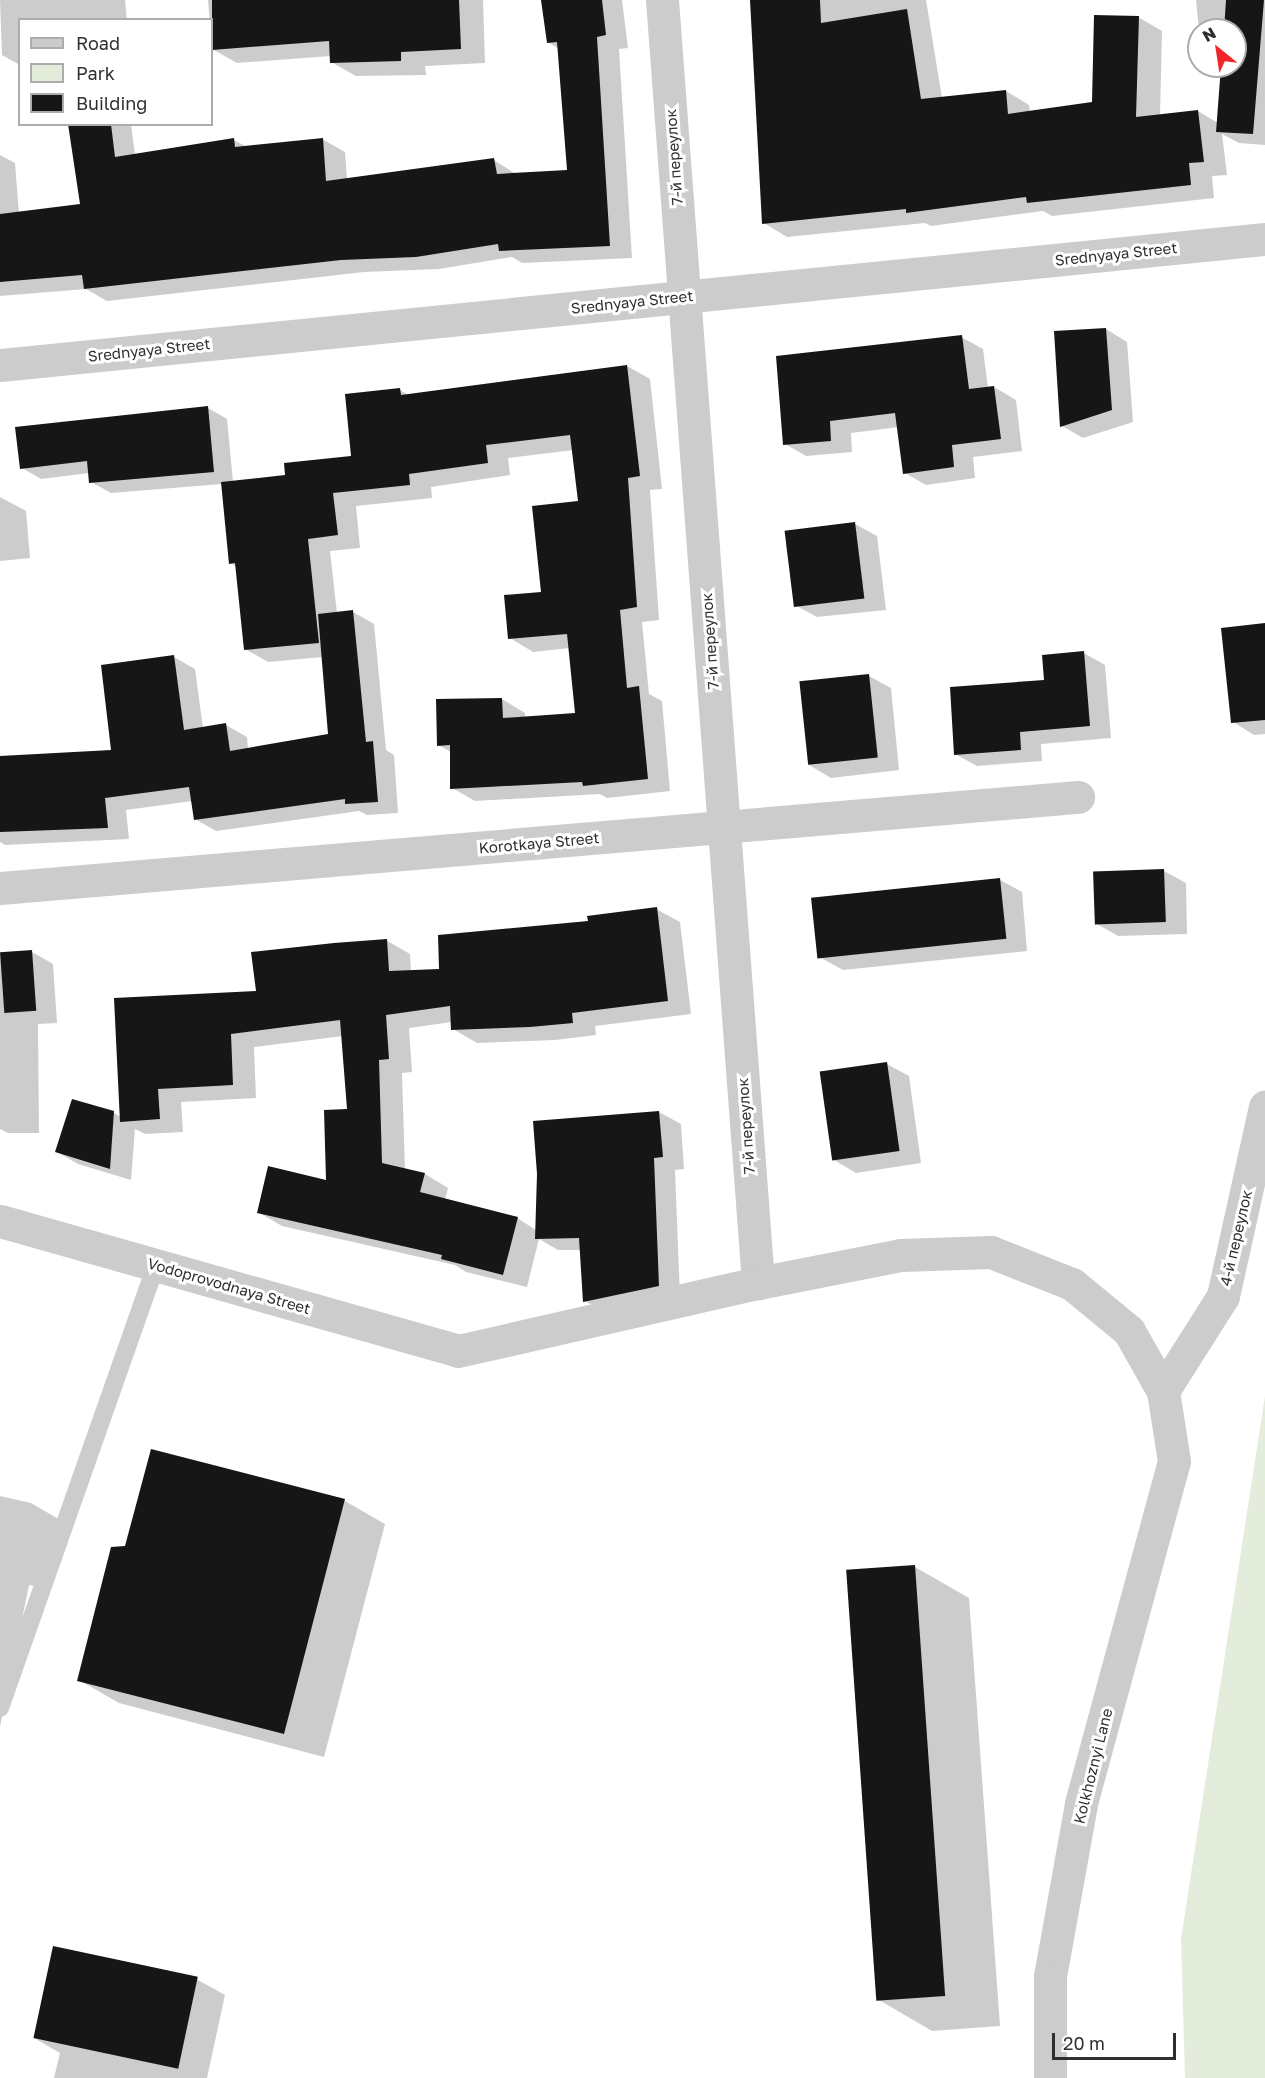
<!DOCTYPE html>
<html>
<head>
<meta charset="utf-8">
<style>
	body { margin:0 }
	#map { position:relative; width:1265px; height:2078px; overflow:hidden; background:#fff; font-family:"Golos Text",sans-serif }
	div>[style] { position:absolute }
	.green>* { inset:0; background:#e4eddc }
	.shadow>* { inset:0; background:#0003 }
	.building>* { inset:0; background:#161616; transform-origin:0 0 }
	.service>* { height:18px; margin:-9px; padding:0 9px; transform-origin:9px; border-radius:9px; background:#ccc }
	.minor>* { height:33px; margin:-16.5px; padding:0 16.5px; transform-origin:16.5px; border-radius:16.5px; background:#ccc }
	.tertiary>* { height:33px; margin:-16.5px; padding:0 16.5px; transform-origin:16.5px; border-radius:16.5px; background:#ccc }
	span { translate:-50% -50%; white-space:nowrap; text-align:center; line-height:1.15; -webkit-text-stroke:6px #fff; paint-order:stroke }
	.street-label { font-size:15px; color:#2f2f2f }
	.legend { position:absolute; left:18px; top:18px; width:195px; height:108px; box-sizing:border-box; background:#fff; border:2px solid #acacac; margin:0; padding:8px 10px; list-style:none; font-size:18px; color:#2f2f2f }
	.legend li { display:flex; align-items:center; gap:12px; height:30px }
	.legend b { width:30px; border:2px solid #acacac }
	.north { position:absolute; left:1187px; top:18px; width:60px; height:60px; box-sizing:border-box; background:#fff; border:2px solid #acacac; border-radius:50%; rotate:330deg; font-size:16px; font-weight:700; line-height:24px; text-align:center; color:#2f2f2f }
	.north::after { content:''; display:block; margin:auto; width:21px; height:27px; background:#f2252a; clip-path:polygon(50% 0,100% 100%,50% 72%,0 100%) }
	.scale { position:absolute; left:1052px; top:2033px; width:124px; height:27px; box-sizing:border-box; border:3px solid #2f2f2f; border-top:0; padding-left:8px; font-size:18px; line-height:21px; white-space:nowrap; color:#2f2f2f; -webkit-text-stroke:4px #fff; paint-order:stroke }
</style>
</head>
<body>
<div id="map">
	<div class="green">
		<div style="clip-path:polygon(1265px 1396px,1265px 2078px,1185px 2078px,1181px 1939px)"></div>
	</div>
	<div class="shadow">
		<div style="clip-path:polygon(0 0,125px 0,127px 20px,20px 20px,20px 65px,2px 55px)"></div>
		<div style="clip-path:polygon(208px 0,483px 0,485px 63px,425px 66px,426px 75px,356px 76px,331px 62px,331px 56px,237px 63px,212px 49px)"></div>
		<div style="clip-path:polygon(543px 0,622px 0,628px 48px,619px 49px,632px 258px,522px 263px,512px 257px,439px 269px,364px 272px,107px 301px,86px 289px,0 296px,0 155px,15px 163px,19px 214px,82px 205px,70px 124px,131px 124px,135px 155px,234px 140px,247px 147px,322px 139px,345px 152px,347px 180px,494px 160px,516px 174px,568px 172px,559px 49px,548px 42px)"></div>
		<div style="clip-path:polygon(752px 0,926px 0,942px 98px,1006px 91px,1029px 105px,1030px 112px,1093px 104px,1138px 17px,1162px 31px,1160px 116px,1198px 111px,1218px 123px,1222px 66px,1235px 66px,1235px 30px,1199px 30px,1196px 0,1265px 0,1265px 145px,1239px 143px,1222px 134px,1227px 175px,1212px 176px,1214px 198px,1052px 216px,1043px 211px,931px 226px,925px 223px,787px 237px,764px 223px)"></div>
		<div style="clip-path:polygon(1106px 329px,1127px 342px,1133px 422px,1083px 438px,1062px 426px)"></div>
		<div style="clip-path:polygon(961px 337px,983px 349px,988px 388px,994px 387px,1016px 400px,1022px 451px,973px 457px,975px 478px,926px 485px,905px 473px,899px 427px,851px 433px,852px 452px,806px 456px,785px 444px)"></div>
		<div style="clip-path:polygon(627px 366px,650px 379px,662px 489px,650px 490px,659px 620px,642px 622px,649px 694px,662px 701px,670px 791px,607px 798px,600px 794px,475px 801px,452px 788px,451px 752px,438px 745px,438px 700px,502px 699px,525px 713px,525px 718px,577px 715px,570px 648px,533px 652px,510px 638px,542px 593px,580px 502px,574px 450px,508px 458px,510px 475px,431px 487px,432px 498px,356px 506px,360px 548px,330px 551px,337px 613px,353px 612px,374px 624px,386px 750px,394px 755px,398px 813px,367px 815px,359px 811px,216px 831px,195px 819px,192px 801px,126px 810px,129px 839px,5px 845px,0 842px,0 758px,112px 752px,174px 657px,195px 669px,203px 728px,226px 725px,247px 737px,248px 749px,330px 735px,323px 657px,268px 662px,245px 649px,237px 567px,231px 563px,222px 484px,111px 493px,91px 482px,90px 473px,41px 479px,22px 468px,208px 408px,227px 419px,233px 482px,287px 476px,352px 457px,400px 390px,410px 396px)"></div>
		<div style="clip-path:polygon(0 497px,26px 511px,30px 558px,0 561px)"></div>
		<div style="clip-path:polygon(855px 524px,877px 536px,886px 610px,817px 617px,795px 605px)"></div>
		<div style="clip-path:polygon(1265px 625px,1265px 734px,1254px 735px,1233px 722px)"></div>
		<div style="clip-path:polygon(1084px 653px,1105px 665px,1111px 738px,1041px 744px,1042px 761px,977px 766px,955px 754px)"></div>
		<div style="clip-path:polygon(869px 676px,891px 688px,899px 770px,831px 778px,809px 765px)"></div>
		<div style="clip-path:polygon(1164px 871px,1186px 883px,1187px 934px,1118px 936px,1097px 924px)"></div>
		<div style="clip-path:polygon(1000px 880px,1022px 892px,1027px 951px,843px 970px,821px 958px)"></div>
		<div style="clip-path:polygon(656px 909px,680px 922px,691px 1014px,595px 1026px,596px 1035px,555px 1040px,477px 1043px,453px 1029px,452px 1022px,409px 1028px,412px 1072px,402px 1073px,405px 1170px,425px 1174px,448px 1188px,445px 1200px,517px 1218px,536px 1230px,659px 1112px,681px 1124px,684px 1169px,675px 1170px,680px 1298px,606px 1313px,585px 1301px,581px 1250px,558px 1250px,539px 1239px,527px 1287px,466px 1272px,455px 1265px,282px 1226px,258px 1212px,327px 1182px,349px 1111px,343px 1036px,254px 1047px,256px 1098px,181px 1102px,183px 1132px,145px 1134px,135px 1129px,131px 1180px,78px 1164px,57px 1152px,114px 1113px,121px 1117px,257px 992px,386px 940px,410px 954px,411px 972px,440px 971px,589px 923px)"></div>
		<div style="clip-path:polygon(32px 952px,53px 964px,57px 1023px,38px 1024px,39px 1133px,8px 1133px,0 1129px,0 954px)"></div>
		<div style="clip-path:polygon(887px 1064px,909px 1076px,921px 1163px,856px 1173px,834px 1160px)"></div>
		<div style="clip-path:polygon(152px 1451px,345px 1501px,385px 1524px,324px 1757px,119px 1703px,79px 1680px,126px 1548px)"></div>
		<div style="clip-path:polygon(0 1496px,31px 1503px,62px 1521px,49px 1589px,29px 1585px,0 1727px)"></div>
		<div style="clip-path:polygon(915px 1567px,969px 1598px,1000px 2026px,932px 2031px,879px 2000px)"></div>
		<div style="clip-path:polygon(54px 1948px,198px 1980px,225px 1995px,207px 2078px,54px 2078px,60px 2053px,34px 2038px)"></div>
	</div>
	<div class="building">
		<div style="clip-path:polygon(212px 0,459px 0,461px 49px,401px 52px,401px 61px,330px 63px,329px 41px,212px 50px)"></div>
		<div style="clip-path:polygon(541px 0,602px 0,606px 35px,597px 37px,610px 246px,499px 251px,498px 244px,416px 257px,341px 260px,84px 289px,82px 275px,0 282px,0 214px,80px 204px,68px 124px,111px 124px,115px 157px,234px 138px,235px 147px,323px 138px,326px 181px,494px 158px,497px 174px,567px 170px,557px 42px,547px 43px)"></div>
		<div style="clip-path:polygon(750px 0,820px 0,821px 23px,907px 9px,921px 99px,1006px 90px,1008px 114px,1092px 102px,1094px 15px,1139px 16px,1136px 117px,1198px 110px,1204px 162px,1189px 163px,1191px 185px,1027px 203px,1026px 197px,906px 213px,906px 209px,762px 224px)"></div>
		<div style="clip-path:polygon(1226px 0,1264px 0,1253px 134px,1216px 132px,1221px 66px,1235px 66px,1235px 30px,1224px 30px)"></div>
		<div style="clip-path:polygon(1106px 328px,1112px 410px,1060px 427px,1054px 331px)"></div>
		<div style="clip-path:polygon(962px 335px,969px 389px,994px 386px,1001px 439px,952px 445px,954px 467px,903px 474px,895px 413px,830px 421px,831px 441px,783px 445px,776px 356px)"></div>
		<div style="clip-path:polygon(627px 365px,640px 476px,628px 478px,637px 607px,620px 610px,627px 688px,639px 686px,648px 779px,583px 786px,582px 782px,450px 789px,450px 745px,437px 746px,436px 699px,502px 698px,503px 718px,575px 713px,567px 634px,508px 639px,504px 595px,541px 592px,532px 506px,578px 501px,570px 435px,486px 445px,488px 463px,409px 474px,410px 485px,333px 493px,338px 535px,308px 539px,319px 643px,244px 650px,235px 563px,229px 564px,221px 482px,285px 475px,284px 463px,351px 456px,345px 394px,400px 388px,401px 395px)"></div>
		<div style="clip-path:polygon(208px 406px,214px 472px,89px 483px,87px 461px,20px 469px,15px 427px)"></div>
		<div style="left:855px;top:522px;width:77px;height:71px;rotate:83deg"></div>
		<div style="clip-path:polygon(353px 610px,366px 742px,373px 741px,378px 802px,345px 804px,345px 799px,194px 820px,189px 787px,105px 798px,108px 828px,0 832px,0 756px,111px 750px,101px 665px,174px 655px,184px 730px,226px 723px,230px 751px,328px 734px,318px 614px)"></div>
		<div style="clip-path:polygon(1265px 623px,1265px 720px,1231px 723px,1221px 628px)"></div>
		<div style="clip-path:polygon(1084px 651px,1090px 726px,1020px 732px,1021px 750px,954px 755px,950px 687px,1044px 680px,1042px 655px)"></div>
		<div style="left:869px;top:674px;width:84px;height:70px;rotate:84deg"></div>
		<div style="left:1164px;top:869px;width:53px;height:71px;rotate:88deg"></div>
		<div style="left:1000px;top:878px;width:61px;height:190px;rotate:84deg"></div>
		<div style="clip-path:polygon(657px 907px,668px 1001px,572px 1013px,573px 1023px,530px 1027px,451px 1030px,450px 1006px,386px 1015px,389px 1059px,379px 1060px,382px 1163px,425px 1173px,420px 1192px,518px 1217px,503px 1275px,441px 1259px,442px 1255px,257px 1213px,268px 1166px,326px 1180px,324px 1110px,347px 1109px,340px 1020px,231px 1034px,233px 1085px,158px 1089px,160px 1119px,120px 1122px,114px 998px,256px 991px,251px 952px,334px 943px,387px 939px,389px 971px,439px 969px,438px 935px,588px 921px,587px 916px)"></div>
		<div style="left:32px;top:950px;width:61px;height:32px;rotate:86deg"></div>
		<div style="left:887px;top:1062px;width:90px;height:68px;rotate:82deg"></div>
		<div style="clip-path:polygon(72px 1099px,114px 1111px,110px 1169px,55px 1152px)"></div>
		<div style="clip-path:polygon(659px 1111px,663px 1157px,654px 1158px,659px 1286px,583px 1302px,579px 1238px,535px 1239px,537px 1174px,533px 1121px)"></div>
		<div style="clip-path:polygon(151px 1449px,345px 1499px,284px 1734px,77px 1681px,111px 1547px,125px 1546px)"></div>
		<div style="left:915px;top:1565px;width:432px;height:69px;rotate:86deg"></div>
		<div style="left:53px;top:1946px;width:148px;height:94px;rotate:12deg"></div>
	</div>
	<div class="service">
		<div style="left:0;top:1708px;width:470px;rotate:-70.6deg"></div>
	</div>
	<div class="minor">
		<div style="left:662px;top:0;width:1287px;rotate:85.72deg"></div>
		<div style="left:0;top:365px;width:1271px;rotate:-5.69deg"></div>
		<div style="left:0;top:888px;width:1082px;rotate:-4.83deg"></div>
		<div style="left:1163px;top:1391px;width:112px;rotate:-57.7deg"></div>
		<div style="left:1223px;top:1296px;width:194px;rotate:-77.5deg"></div>
	</div>
	<div class="tertiary">
		<div style="left:0;top:1221px;width:476px;rotate:15.8deg"></div>
		<div style="left:458px;top:1351px;width:308px;rotate:-12.8deg"></div>
		<div style="left:758px;top:1283px;width:146px;rotate:-11.1deg"></div>
		<div style="left:901px;top:1255px;width:90px;rotate:-1.9deg"></div>
		<div style="left:991px;top:1252px;width:87px;rotate:21.6deg"></div>
		<div style="left:1072px;top:1284px;width:74px;rotate:39.5deg"></div>
		<div style="left:1129px;top:1331px;width:69px;rotate:60.5deg"></div>
		<div style="left:1163px;top:1391px;width:71px;rotate:81.1deg"></div>
		<div style="left:1174px;top:1461px;width:355px;rotate:105.2deg"></div>
		<div style="left:1081px;top:1804px;width:175px;rotate:100.2deg"></div>
		<div style="left:1050px;top:1976px;width:102px;rotate:90deg"></div>
	</div>
	<div class="street-label">
		<span style="left:674px;top:157px;rotate:-94deg">7-й переулок</span>
		<span style="left:1116px;top:254px;rotate:-6deg">Srednyaya Street</span>
		<span style="left:632px;top:302px;rotate:-6deg">Srednyaya Street</span>
		<span style="left:149px;top:350px;rotate:-6deg">Srednyaya Street</span>
		<span style="left:710px;top:641px;rotate:-94deg">7-й переулок</span>
		<span style="left:539px;top:843px;rotate:-5deg">Korotkaya Street</span>
		<span style="left:746px;top:1126px;rotate:-94deg">7-й переулок</span>
		<span style="left:1236px;top:1238px;rotate:-77deg">4-й переулок</span>
		<span style="left:229px;top:1286px;rotate:16deg">Vodoprovodnaya Street</span>
		<span style="left:1093px;top:1766px;rotate:-76deg">Kolkhoznyi Lane</span>
	</div>
	<ul class="legend">
	<li><b style="height:8px;background:#ccc"></b>Road</li>
	<li><b style="height:16px;background:#e4eddc"></b>Park</li>
	<li><b style="height:16px;background:#161616"></b>Building</li>
	</ul>
	<div class="north">N</div>
	<div class="scale">20 m</div>
</div>
</body>
</html>
